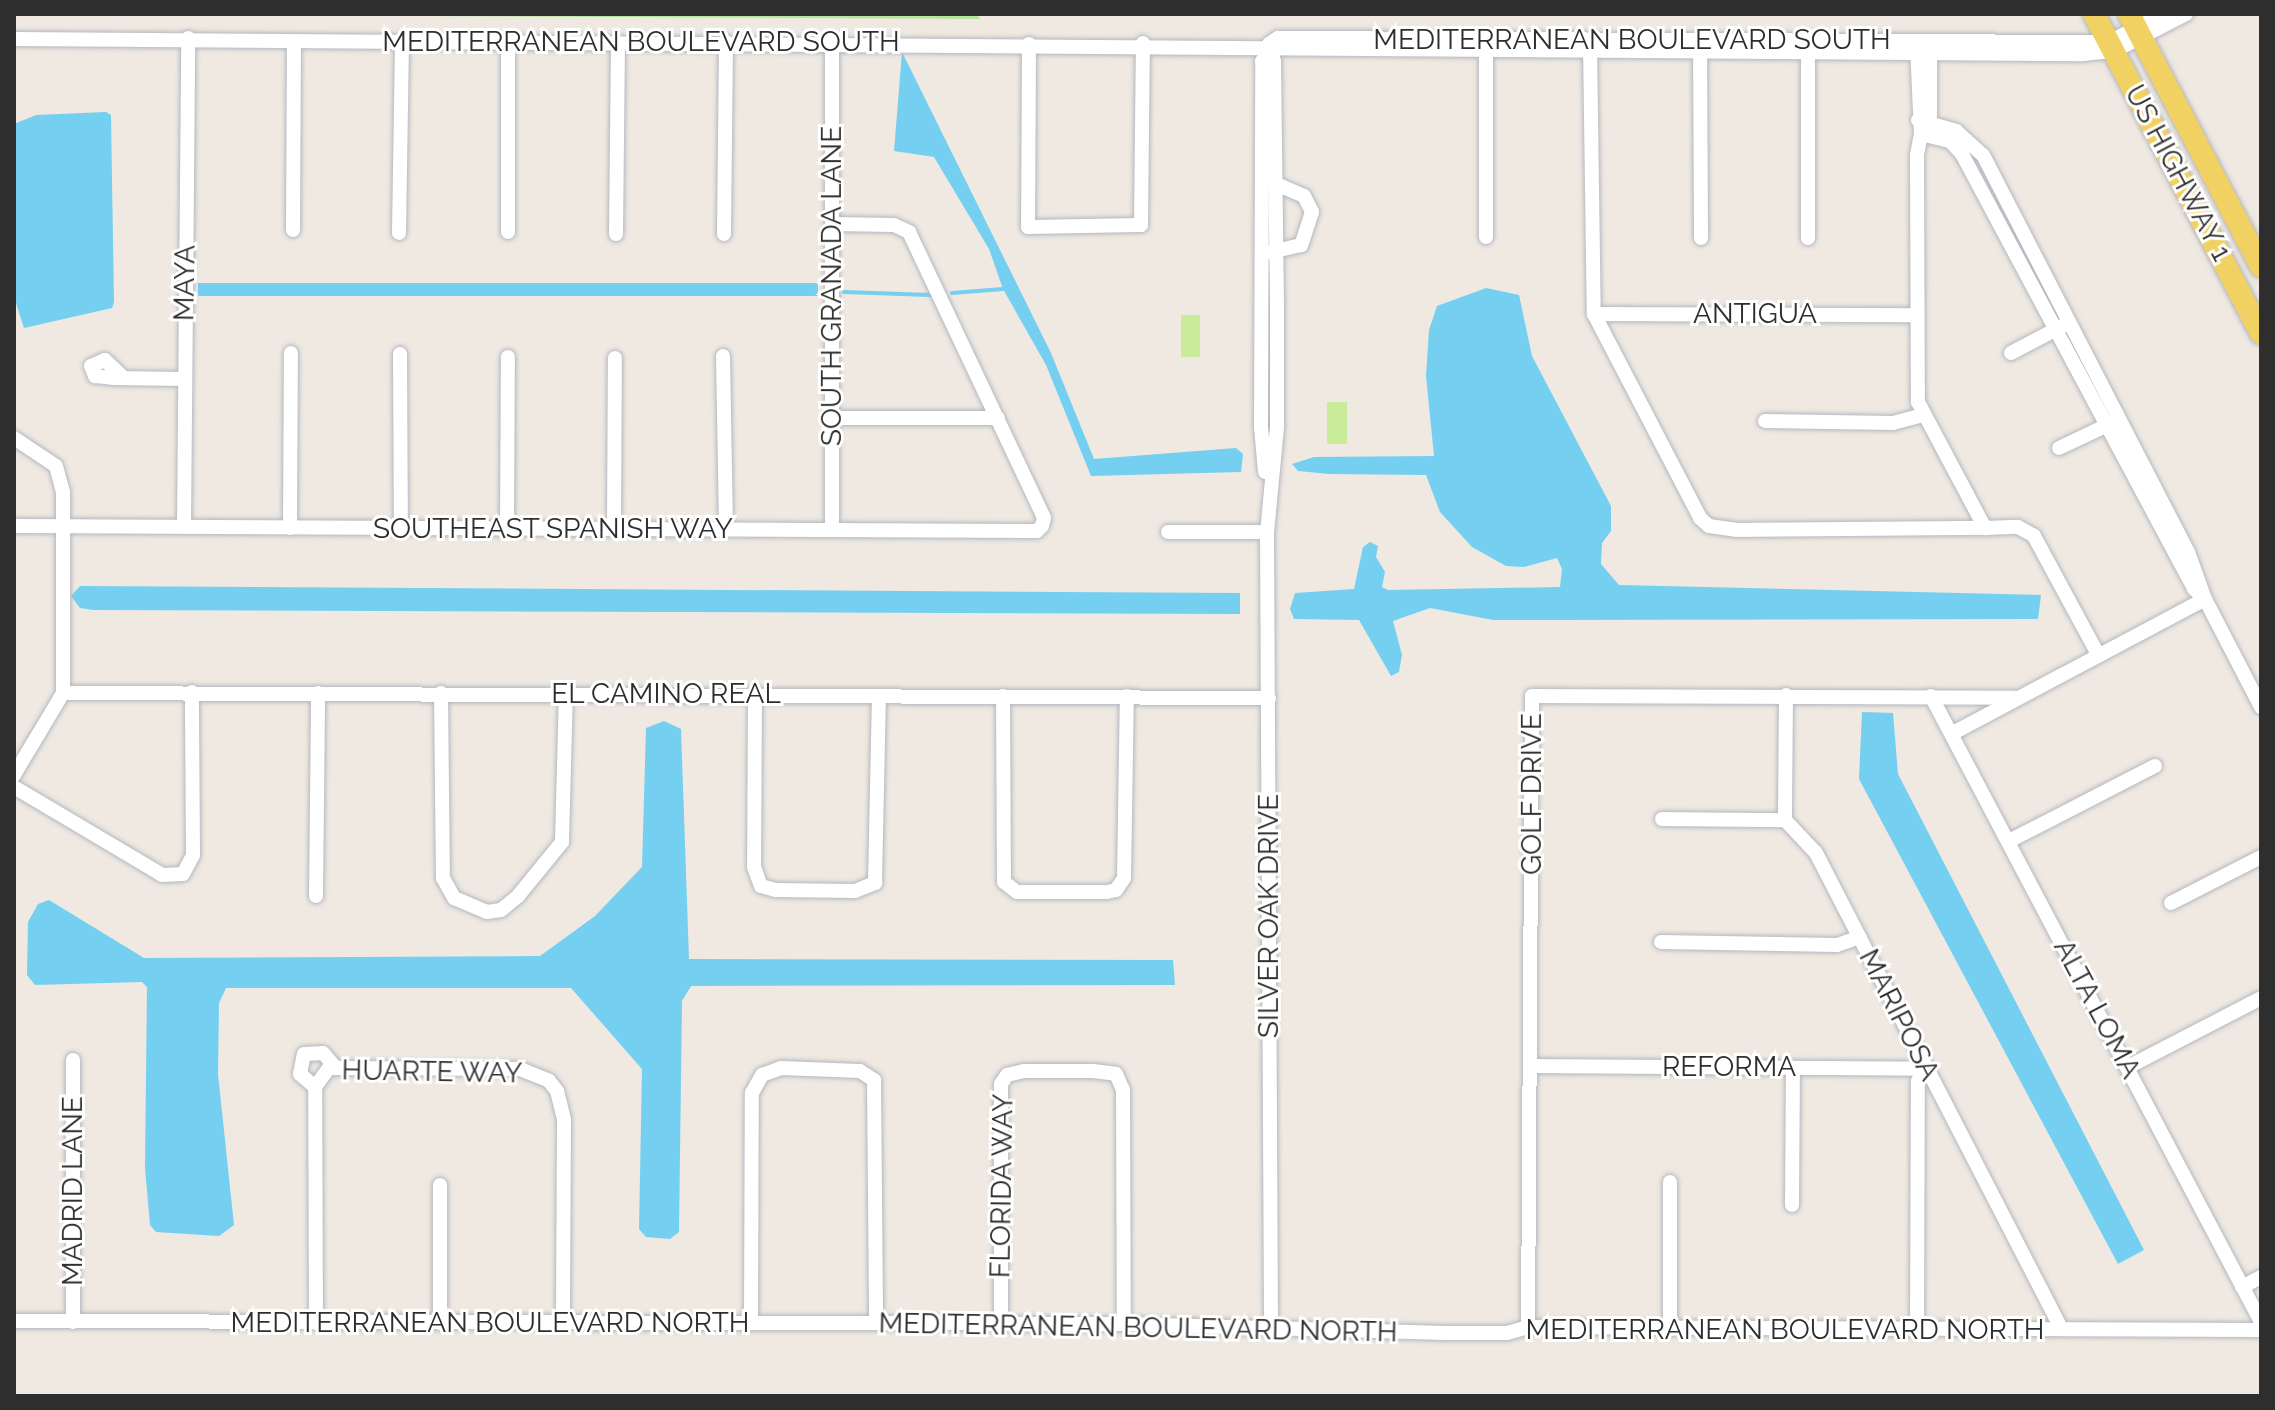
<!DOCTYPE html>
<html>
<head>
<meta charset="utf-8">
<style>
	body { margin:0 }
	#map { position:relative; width:2275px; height:1410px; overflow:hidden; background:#efe9e1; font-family:Raleway,sans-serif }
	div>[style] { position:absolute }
	.green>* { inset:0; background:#b6e59e }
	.pitch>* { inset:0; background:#c9ec9a; transform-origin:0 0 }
	.water>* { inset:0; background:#75cff0; transform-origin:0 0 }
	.stream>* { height:4px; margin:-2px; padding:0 2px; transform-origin:2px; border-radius:2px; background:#75cff0 }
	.roads { filter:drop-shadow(0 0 2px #b4b7c1) drop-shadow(0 0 2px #b4b7c1) }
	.minor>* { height:14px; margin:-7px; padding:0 7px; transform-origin:7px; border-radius:7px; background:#fff }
	.primary>* { height:22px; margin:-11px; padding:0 11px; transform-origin:11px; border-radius:11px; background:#f2d163 }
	span { translate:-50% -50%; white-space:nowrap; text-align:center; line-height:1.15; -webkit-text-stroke:6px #fff; paint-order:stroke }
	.street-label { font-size:28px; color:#2e2e2e }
	.frame { position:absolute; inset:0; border:16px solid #2e2e2e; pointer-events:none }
</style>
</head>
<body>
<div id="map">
	<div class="green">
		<div style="clip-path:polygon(128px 14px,977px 14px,980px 19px,425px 16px)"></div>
	</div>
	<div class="pitch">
		<div style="left:1181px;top:315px;width:19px;height:42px"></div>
		<div style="left:1327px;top:402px;width:20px;height:42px"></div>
	</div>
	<div class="water">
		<div style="clip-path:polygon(902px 52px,1051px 353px,1094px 459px,1236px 448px,1243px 454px,1241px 472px,1091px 476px,1046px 365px,1003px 289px,989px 249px,934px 157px,894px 151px)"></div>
		<div style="clip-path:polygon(106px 112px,111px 115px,114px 302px,112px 308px,24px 328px,14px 297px,14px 124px,36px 115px)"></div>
		<div style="left:198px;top:283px;width:620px;height:13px"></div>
		<div style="clip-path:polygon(1486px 288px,1519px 295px,1532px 356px,1611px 506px,1611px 531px,1602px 543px,1601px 564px,1619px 585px,2041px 595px,2038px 619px,1493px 620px,1430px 608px,1393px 621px,1402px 655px,1399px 672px,1391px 676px,1359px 620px,1294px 619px,1290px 609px,1295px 593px,1354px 589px,1363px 547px,1370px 542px,1378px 546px,1376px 557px,1385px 572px,1382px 587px,1388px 590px,1560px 587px,1562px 569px,1557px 558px,1524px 567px,1506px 566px,1472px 547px,1440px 512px,1426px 475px,1329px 474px,1298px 471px,1292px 464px,1314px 457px,1434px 456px,1426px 376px,1429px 330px,1437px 306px)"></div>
		<div style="clip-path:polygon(80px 586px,1240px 593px,1240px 614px,93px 610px,80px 608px,71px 596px)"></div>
		<div style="clip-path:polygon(1862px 712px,1893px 713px,1898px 774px,2144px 1250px,2118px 1264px,1859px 779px)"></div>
		<div style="clip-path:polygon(664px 721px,681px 729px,689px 959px,1167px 960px,1173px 960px,1175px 985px,691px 986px,682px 1001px,679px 1232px,670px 1239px,646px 1237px,639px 1229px,642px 1069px,571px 988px,226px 988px,219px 1003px,218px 1074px,234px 1225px,219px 1236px,156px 1232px,150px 1225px,145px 1168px,147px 987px,142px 982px,35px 985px,27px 975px,28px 922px,38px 904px,49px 900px,144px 958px,540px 956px,595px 916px,642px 867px,646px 728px)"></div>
	</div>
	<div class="stream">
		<div style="left:844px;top:292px;width:86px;rotate:2deg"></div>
		<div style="left:952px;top:293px;width:51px;rotate:-4.5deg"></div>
	</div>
	<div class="roads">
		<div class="minor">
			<div style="left:14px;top:39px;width:2069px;rotate:0.42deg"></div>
			<div style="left:2083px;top:54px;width:31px;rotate:-6deg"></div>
			<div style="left:2114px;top:51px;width:81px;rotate:-27.2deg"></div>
			<div style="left:832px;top:42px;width:488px;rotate:90deg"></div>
			<div style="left:1486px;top:42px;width:195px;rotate:90deg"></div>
			<div style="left:1700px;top:42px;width:196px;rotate:89.7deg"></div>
			<div style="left:1808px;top:43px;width:195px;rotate:90deg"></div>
			<div style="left:1029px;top:44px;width:183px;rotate:90.3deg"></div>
			<div style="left:1028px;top:227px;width:113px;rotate:-1deg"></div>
			<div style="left:1141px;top:225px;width:182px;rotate:-89.4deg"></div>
			<div style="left:1269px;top:44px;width:18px;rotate:74deg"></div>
			<div style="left:1274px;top:61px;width:241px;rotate:89.3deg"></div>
			<div style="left:1277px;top:302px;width:125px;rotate:90deg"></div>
			<div style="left:1277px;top:427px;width:105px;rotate:95.4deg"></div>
			<div style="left:1267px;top:532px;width:795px;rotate:89.71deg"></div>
			<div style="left:1269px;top:44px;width:11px;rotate:-34deg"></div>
			<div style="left:1278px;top:38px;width:831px;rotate:0.28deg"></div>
			<div style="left:2109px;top:42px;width:61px;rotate:-27.4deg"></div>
			<div style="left:1590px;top:44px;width:270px;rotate:89.2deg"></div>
			<div style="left:1594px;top:314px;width:230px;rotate:62.5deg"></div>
			<div style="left:1700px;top:518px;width:12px;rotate:42deg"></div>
			<div style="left:1709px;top:526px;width:27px;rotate:8deg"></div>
			<div style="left:1736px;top:530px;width:249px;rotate:-0.5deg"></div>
			<div style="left:1930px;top:44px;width:71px;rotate:90deg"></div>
			<div style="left:1930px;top:115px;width:21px;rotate:115deg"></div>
			<div style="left:1921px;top:134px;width:30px;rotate:14deg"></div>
			<div style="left:1950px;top:141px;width:18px;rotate:47deg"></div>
			<div style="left:1962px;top:154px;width:493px;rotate:61.9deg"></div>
			<div style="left:2194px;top:589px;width:15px;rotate:42deg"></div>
			<div style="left:1917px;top:46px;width:88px;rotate:87.4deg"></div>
			<div style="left:1921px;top:134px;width:21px;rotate:101deg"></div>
			<div style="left:1917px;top:155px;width:247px;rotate:89.8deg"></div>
			<div style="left:1918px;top:402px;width:143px;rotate:62deg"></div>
			<div style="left:1985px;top:528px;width:33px;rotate:-2deg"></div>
			<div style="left:2018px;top:527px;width:18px;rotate:29deg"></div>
			<div style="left:2034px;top:536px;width:136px;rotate:61.6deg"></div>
			<div style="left:1918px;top:120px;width:40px;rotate:16deg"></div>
			<div style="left:1956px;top:131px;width:36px;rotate:42deg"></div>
			<div style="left:1983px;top:155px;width:447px;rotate:62.7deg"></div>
			<div style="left:2188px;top:552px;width:50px;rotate:70.1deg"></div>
			<div style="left:2205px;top:599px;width:122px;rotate:62.6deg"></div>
			<div style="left:1267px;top:180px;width:40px;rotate:23.4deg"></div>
			<div style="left:1304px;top:196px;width:18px;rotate:63deg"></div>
			<div style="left:1312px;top:212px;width:35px;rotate:108deg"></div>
			<div style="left:1301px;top:245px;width:32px;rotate:167deg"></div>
			<div style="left:833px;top:224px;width:61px;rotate:0.9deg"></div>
			<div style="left:894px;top:225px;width:17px;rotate:25deg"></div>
			<div style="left:909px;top:232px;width:316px;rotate:64.7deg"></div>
			<div style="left:1044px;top:518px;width:8px;rotate:104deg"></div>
			<div style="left:293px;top:230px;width:189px;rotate:-89.7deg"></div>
			<div style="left:508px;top:232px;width:191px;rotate:-90deg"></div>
			<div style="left:399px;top:233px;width:192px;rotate:-89.1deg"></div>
			<div style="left:616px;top:234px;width:191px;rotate:-89.4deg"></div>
			<div style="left:724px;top:234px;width:192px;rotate:-89.4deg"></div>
			<div style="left:1594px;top:314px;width:321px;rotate:0.2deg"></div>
			<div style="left:2011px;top:353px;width:60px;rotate:-27.8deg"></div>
			<div style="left:400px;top:354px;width:174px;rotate:89.7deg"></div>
			<div style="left:723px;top:356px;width:173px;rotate:89deg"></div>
			<div style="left:123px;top:377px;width:25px;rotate:-137deg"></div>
			<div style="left:105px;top:360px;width:15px;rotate:157deg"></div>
			<div style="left:91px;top:366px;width:11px;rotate:68deg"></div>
			<div style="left:95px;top:376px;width:18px;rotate:6deg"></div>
			<div style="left:113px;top:378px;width:71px;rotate:0.8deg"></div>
			<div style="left:832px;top:418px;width:166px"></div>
			<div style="left:1765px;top:421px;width:128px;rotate:0.9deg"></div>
			<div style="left:1893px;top:423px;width:31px;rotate:-15deg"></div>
			<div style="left:14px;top:438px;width:50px;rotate:33.7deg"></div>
			<div style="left:56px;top:466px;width:27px;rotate:75deg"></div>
			<div style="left:63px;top:492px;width:201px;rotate:90deg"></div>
			<div style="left:63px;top:693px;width:96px;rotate:120.9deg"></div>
			<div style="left:2059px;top:448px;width:61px;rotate:-25.3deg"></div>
			<div style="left:1265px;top:472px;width:45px;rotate:-95.1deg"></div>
			<div style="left:1261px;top:427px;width:366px;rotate:-89.8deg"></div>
			<div style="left:1262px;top:61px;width:9px;rotate:-36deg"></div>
			<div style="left:14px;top:526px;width:1023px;rotate:0.28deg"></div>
			<div style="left:1037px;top:531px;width:7px;rotate:-45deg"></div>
			<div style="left:184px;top:527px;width:489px;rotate:-89.5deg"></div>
			<div style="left:290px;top:528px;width:175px;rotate:-89.7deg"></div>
			<div style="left:507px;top:528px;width:171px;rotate:-89.7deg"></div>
			<div style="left:614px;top:528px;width:170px;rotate:-89.7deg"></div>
			<div style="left:1168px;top:532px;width:99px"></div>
			<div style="left:63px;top:693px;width:1206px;rotate:0.24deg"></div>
			<div style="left:441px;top:693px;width:185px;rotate:89.4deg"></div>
			<div style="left:443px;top:878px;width:23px;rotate:61deg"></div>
			<div style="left:454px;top:898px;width:36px;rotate:23deg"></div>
			<div style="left:487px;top:912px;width:14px;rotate:-8deg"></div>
			<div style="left:501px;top:910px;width:22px;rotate:-39deg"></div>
			<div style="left:518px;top:896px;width:70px;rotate:-50.8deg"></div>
			<div style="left:562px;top:842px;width:149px;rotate:-88.5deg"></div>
			<div style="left:755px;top:693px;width:174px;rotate:90.3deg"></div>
			<div style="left:754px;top:867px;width:20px;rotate:70deg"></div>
			<div style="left:761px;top:886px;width:16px;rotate:15deg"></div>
			<div style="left:776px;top:890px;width:79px;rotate:0.7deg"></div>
			<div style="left:855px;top:891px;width:22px;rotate:-22deg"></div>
			<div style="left:875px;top:883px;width:187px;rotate:-88.8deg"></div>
			<div style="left:1786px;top:695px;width:125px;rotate:90.5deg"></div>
			<div style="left:1785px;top:820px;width:45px;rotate:46.8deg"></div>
			<div style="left:1816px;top:853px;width:534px;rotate:62.72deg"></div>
			<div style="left:1003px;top:696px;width:186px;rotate:89.7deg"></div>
			<div style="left:1004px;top:882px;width:16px;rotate:38deg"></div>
			<div style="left:1017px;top:892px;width:90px"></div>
			<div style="left:1107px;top:892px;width:9px;rotate:-13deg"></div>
			<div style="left:1116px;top:890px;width:14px;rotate:-56deg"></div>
			<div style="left:1124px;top:878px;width:182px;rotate:-89.1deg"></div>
			<div style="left:1931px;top:696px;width:708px;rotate:62.2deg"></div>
			<div style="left:1953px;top:733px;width:285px;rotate:-28deg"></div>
			<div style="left:14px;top:787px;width:172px;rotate:30.7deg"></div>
			<div style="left:162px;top:875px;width:21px;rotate:-3deg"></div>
			<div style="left:183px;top:874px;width:21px;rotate:-62deg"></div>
			<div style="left:193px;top:855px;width:163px;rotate:-90.4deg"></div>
			<div style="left:1662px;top:819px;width:123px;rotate:0.5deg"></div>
			<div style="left:2009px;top:841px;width:164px;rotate:-27.2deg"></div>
			<div style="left:316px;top:896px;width:203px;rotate:-89.4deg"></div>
			<div style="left:2171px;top:903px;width:101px;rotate:-27.1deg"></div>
			<div style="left:1661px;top:942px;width:176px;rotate:1deg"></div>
			<div style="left:1837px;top:945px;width:24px;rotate:-19deg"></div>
			<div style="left:73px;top:1060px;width:262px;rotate:90deg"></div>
			<div style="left:1532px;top:1066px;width:393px;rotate:0.4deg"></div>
			<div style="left:2128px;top:1067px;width:150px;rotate:-27.4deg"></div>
			<div style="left:315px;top:1087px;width:20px;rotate:-139deg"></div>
			<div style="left:300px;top:1074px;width:20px;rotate:-79deg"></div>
			<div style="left:304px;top:1054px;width:19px;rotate:-3deg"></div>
			<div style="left:323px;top:1053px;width:20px;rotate:49deg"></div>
			<div style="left:440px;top:1185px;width:138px;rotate:90deg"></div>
			<div style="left:1792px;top:1205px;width:137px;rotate:-89.6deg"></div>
			<div style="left:2242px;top:1287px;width:21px;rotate:-28deg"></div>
			<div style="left:14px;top:1321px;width:1110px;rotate:0.15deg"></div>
			<div style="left:1124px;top:1324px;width:322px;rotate:1.6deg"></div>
			<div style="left:1446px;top:1333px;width:61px"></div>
			<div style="left:1507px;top:1333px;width:22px;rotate:-16deg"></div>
			<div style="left:1528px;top:1327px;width:733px;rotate:0.23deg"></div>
			<div style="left:316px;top:1323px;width:236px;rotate:-90.2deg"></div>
			<div style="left:315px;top:1087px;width:24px;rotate:-54deg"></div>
			<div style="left:329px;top:1068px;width:191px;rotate:0.3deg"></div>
			<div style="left:520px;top:1069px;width:31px;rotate:22deg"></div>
			<div style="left:549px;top:1081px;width:13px;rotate:51deg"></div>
			<div style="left:557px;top:1091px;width:30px;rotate:76deg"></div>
			<div style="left:564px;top:1120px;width:202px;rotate:90.3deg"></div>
			<div style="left:751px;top:1323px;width:230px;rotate:-89.8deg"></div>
			<div style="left:752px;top:1093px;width:21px;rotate:-61deg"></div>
			<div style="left:762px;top:1075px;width:20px;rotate:-20deg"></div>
			<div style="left:781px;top:1068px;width:79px;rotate:2.2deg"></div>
			<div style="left:860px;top:1071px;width:17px;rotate:33deg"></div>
			<div style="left:874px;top:1080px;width:243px;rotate:89.5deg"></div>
			<div style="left:1001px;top:1324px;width:240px;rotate:-90deg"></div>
			<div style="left:1001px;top:1084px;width:11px;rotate:-56deg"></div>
			<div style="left:1007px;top:1075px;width:17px;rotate:-13deg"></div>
			<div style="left:1024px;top:1071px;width:69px"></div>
			<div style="left:1093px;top:1071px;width:23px;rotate:7deg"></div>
			<div style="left:1116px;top:1074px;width:17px;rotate:66deg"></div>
			<div style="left:1123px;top:1090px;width:234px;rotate:89.8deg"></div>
			<div style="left:1528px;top:1327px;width:631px;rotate:-89.64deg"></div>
			<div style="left:1532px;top:696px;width:482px;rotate:0.2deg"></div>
			<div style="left:1917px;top:1328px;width:247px;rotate:-89.8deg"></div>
			<div style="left:1918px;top:1081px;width:14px;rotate:-60deg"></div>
			<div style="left:1670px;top:1329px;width:147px;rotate:-90deg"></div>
		</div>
		<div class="primary">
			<div style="left:2094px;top:14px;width:360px;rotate:62.4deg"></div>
			<div style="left:2129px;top:14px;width:285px;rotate:62.4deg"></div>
		</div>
	</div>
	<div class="street-label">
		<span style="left:1632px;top:40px">MEDITERRANEAN BOULEVARD SOUTH</span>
		<span style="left:641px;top:42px">MEDITERRANEAN BOULEVARD SOUTH</span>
		<span style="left:2178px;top:173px;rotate:62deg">US HIGHWAY 1</span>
		<span style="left:185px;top:283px;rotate:-89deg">MAYA</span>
		<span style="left:832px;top:286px;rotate:-90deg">SOUTH GRANADA LANE</span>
		<span style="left:1755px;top:314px">ANTIGUA</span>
		<span style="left:553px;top:529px">SOUTHEAST SPANISH WAY</span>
		<span style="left:666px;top:694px">EL CAMINO REAL</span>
		<span style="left:1532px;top:794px;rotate:-90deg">GOLF DRIVE</span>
		<span style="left:1269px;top:916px;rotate:-90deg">SILVER OAK DRIVE</span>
		<span style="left:2097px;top:1009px;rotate:62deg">ALTA LOMA</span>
		<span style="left:1899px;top:1015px;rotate:63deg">MARIPOSA</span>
		<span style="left:1729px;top:1067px">REFORMA</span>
		<span style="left:432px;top:1072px;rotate:1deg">HUARTE WAY</span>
		<span style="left:1002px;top:1186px;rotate:-89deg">FLORIDA WAY</span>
		<span style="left:73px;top:1191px;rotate:-90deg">MADRID LANE</span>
		<span style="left:490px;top:1323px">MEDITERRANEAN BOULEVARD NORTH</span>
		<span style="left:1138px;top:1328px;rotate:1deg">MEDITERRANEAN BOULEVARD NORTH</span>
		<span style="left:1785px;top:1330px">MEDITERRANEAN BOULEVARD NORTH</span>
	</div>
	<div class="frame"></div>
</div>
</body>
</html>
